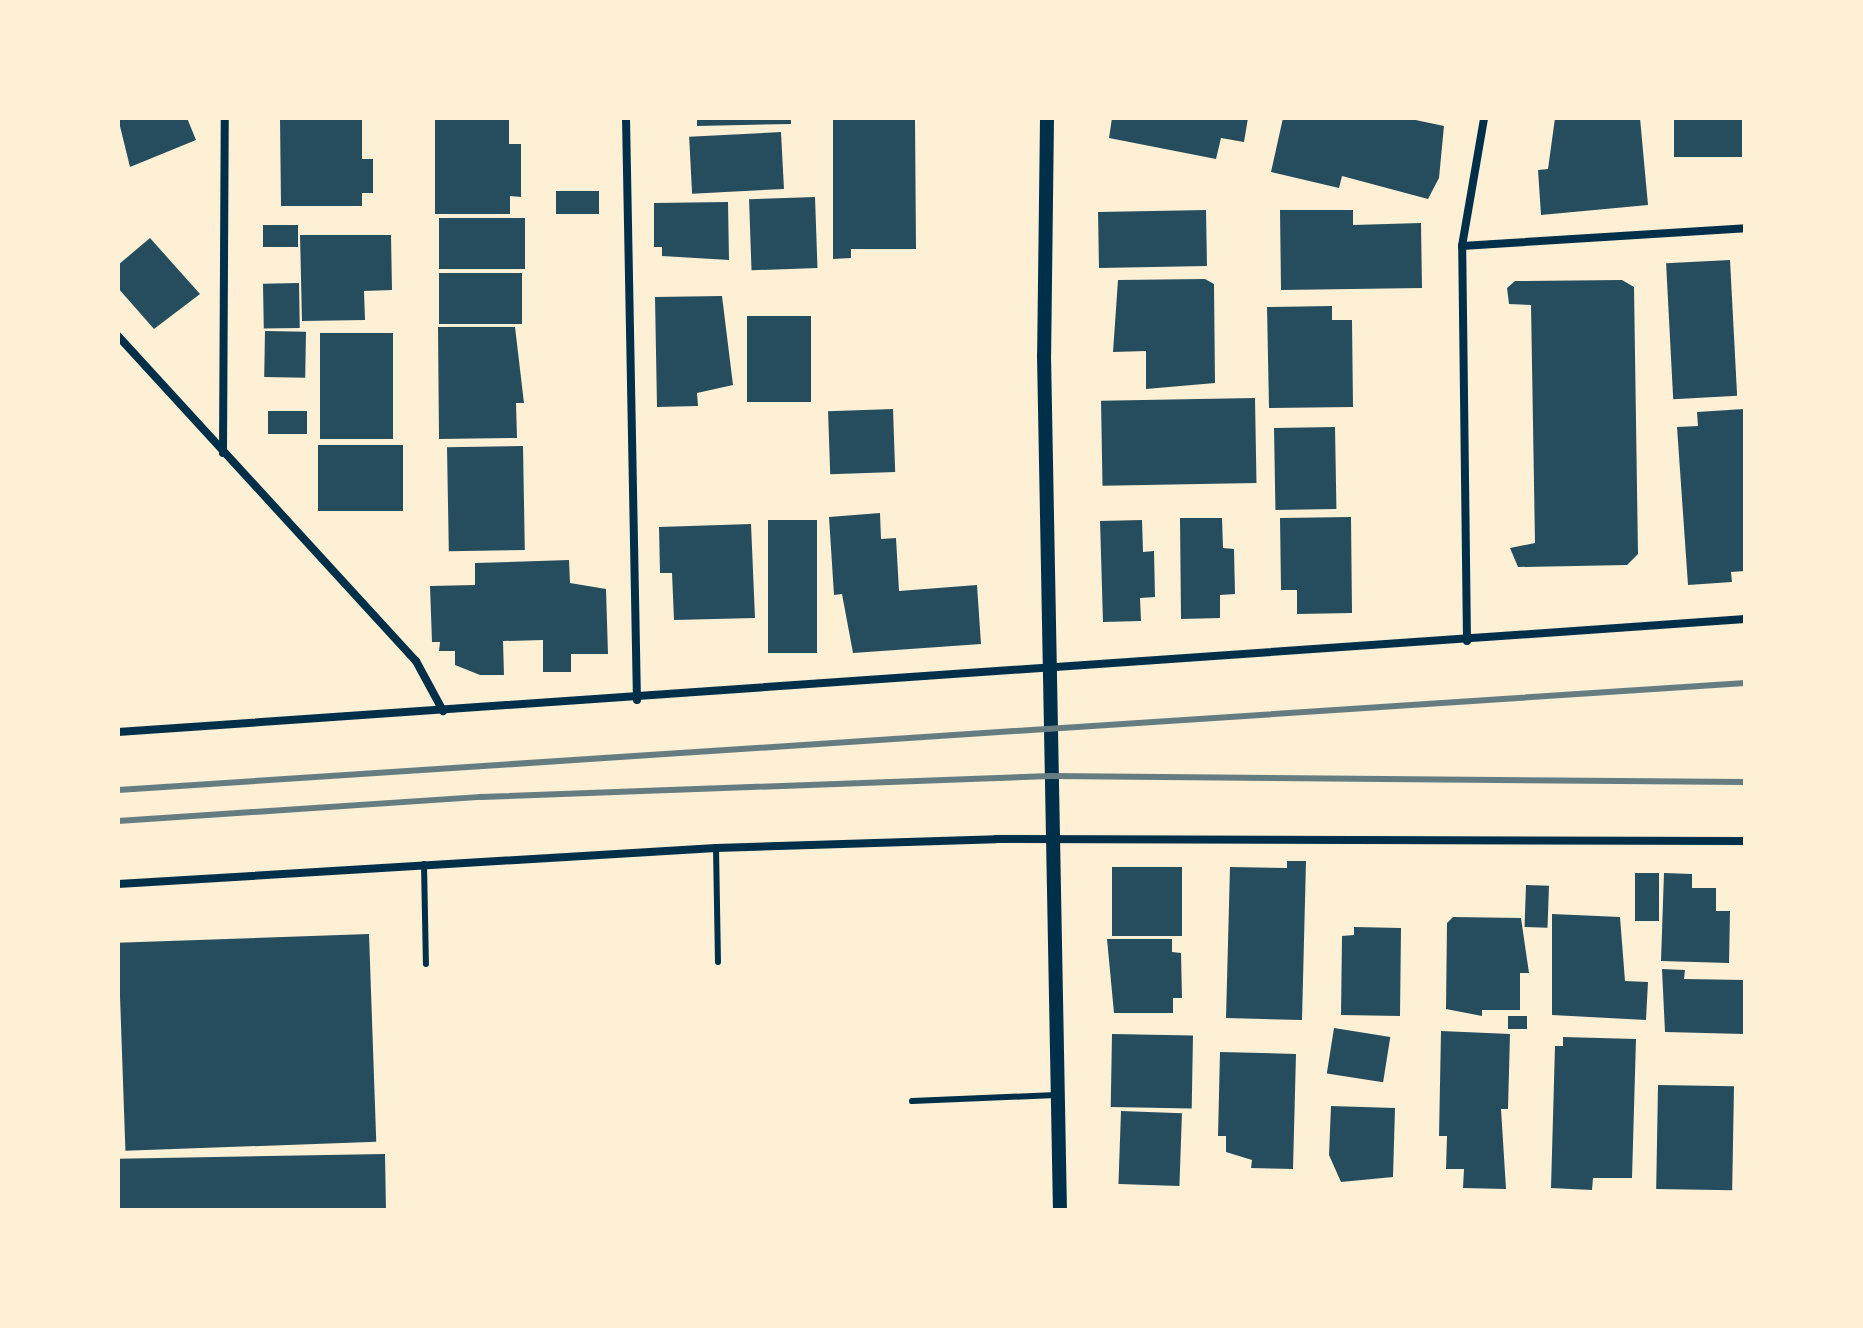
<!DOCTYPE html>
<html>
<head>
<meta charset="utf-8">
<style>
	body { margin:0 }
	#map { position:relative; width:1863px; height:1328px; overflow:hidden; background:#fdf0d5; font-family:"Source Sans 3",sans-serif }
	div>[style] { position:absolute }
	.building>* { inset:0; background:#264d5e; transform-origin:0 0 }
	.service>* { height:6px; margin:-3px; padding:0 3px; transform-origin:3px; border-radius:3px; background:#003049 }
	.minor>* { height:8px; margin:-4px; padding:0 4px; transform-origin:4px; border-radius:4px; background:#003049 }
	.tertiary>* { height:14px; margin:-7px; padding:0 7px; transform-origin:7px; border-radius:7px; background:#003049 }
	.rail>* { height:6px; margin:-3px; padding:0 3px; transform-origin:3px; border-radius:3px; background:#657d81 }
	span { translate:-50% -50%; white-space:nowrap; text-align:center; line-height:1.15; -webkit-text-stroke:7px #fdf0d5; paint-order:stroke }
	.frame { position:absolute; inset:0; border:120px solid #fdf0d5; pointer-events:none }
</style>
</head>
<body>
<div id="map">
	<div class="building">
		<div style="clip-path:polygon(118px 118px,187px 118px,196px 140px,130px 167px)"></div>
		<div style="clip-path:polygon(280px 118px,362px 118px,362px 159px,373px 159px,373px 193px,362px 193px,362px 206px,281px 206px)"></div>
		<div style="clip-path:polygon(435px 118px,509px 118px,509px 144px,521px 144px,521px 197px,510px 196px,510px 214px,435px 214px)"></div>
		<div style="clip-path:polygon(697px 118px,791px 118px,791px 124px,697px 126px)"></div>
		<div style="clip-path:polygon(833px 118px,915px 118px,916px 249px,851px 249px,851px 258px,833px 259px)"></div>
		<div style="clip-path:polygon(1112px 118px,1248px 118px,1244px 142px,1221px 138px,1216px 159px,1109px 138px)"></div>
		<div style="clip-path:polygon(1283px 118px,1406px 118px,1444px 126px,1439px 178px,1428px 199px,1342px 176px,1339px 188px,1271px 172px)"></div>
		<div style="clip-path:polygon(1555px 118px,1640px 118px,1648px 205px,1541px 215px,1538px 170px,1548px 169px)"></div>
		<div style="left:1674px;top:118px;width:68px;height:39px"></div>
		<div style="left:781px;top:132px;width:57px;height:92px;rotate:87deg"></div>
		<div style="left:556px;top:191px;width:43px;height:23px"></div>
		<div style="left:815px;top:197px;width:71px;height:66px;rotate:88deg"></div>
		<div style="clip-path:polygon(728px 202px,729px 260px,662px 256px,662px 247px,654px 247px,654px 203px)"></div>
		<div style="left:1206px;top:210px;width:56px;height:108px;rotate:89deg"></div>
		<div style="clip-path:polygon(1280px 210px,1353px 210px,1353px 225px,1421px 223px,1422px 288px,1281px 290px)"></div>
		<div style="left:439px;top:218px;width:86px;height:51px"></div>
		<div style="left:263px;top:225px;width:35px;height:22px"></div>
		<div style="clip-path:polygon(300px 235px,391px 235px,392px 290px,364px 291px,365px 320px,302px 321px)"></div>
		<div style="clip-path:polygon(150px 238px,200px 294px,154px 329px,118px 288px,118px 265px)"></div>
		<div style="left:1730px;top:260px;width:136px;height:64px;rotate:87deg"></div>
		<div style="left:522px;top:273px;width:51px;height:83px;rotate:90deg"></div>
		<div style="clip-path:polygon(1205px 279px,1214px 284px,1215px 383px,1146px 389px,1146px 351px,1113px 352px,1118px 280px)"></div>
		<div style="clip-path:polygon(1622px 280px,1634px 287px,1638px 554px,1627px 565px,1518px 567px,1510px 548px,1535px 543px,1531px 305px,1509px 304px,1507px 288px,1515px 281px)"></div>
		<div style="left:299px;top:283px;width:45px;height:36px;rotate:89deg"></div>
		<div style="clip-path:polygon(722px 296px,733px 385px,697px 393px,698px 406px,657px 407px,655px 297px)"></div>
		<div style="clip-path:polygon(1332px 306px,1332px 320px,1352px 320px,1353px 407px,1269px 408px,1267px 307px)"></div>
		<div style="left:747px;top:316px;width:64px;height:86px"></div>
		<div style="clip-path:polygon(438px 327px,515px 327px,524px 403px,516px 403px,517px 438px,439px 439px)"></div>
		<div style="left:265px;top:331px;width:41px;height:46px;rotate:1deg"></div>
		<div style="left:320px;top:333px;width:73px;height:106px"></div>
		<div style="left:1255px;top:398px;width:85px;height:154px;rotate:89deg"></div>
		<div style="left:893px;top:409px;width:63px;height:65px;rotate:88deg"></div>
		<div style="clip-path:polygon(1744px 409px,1745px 571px,1731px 572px,1732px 582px,1688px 585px,1677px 427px,1698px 426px,1697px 412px)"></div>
		<div style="left:268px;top:411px;width:39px;height:23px"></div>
		<div style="left:1335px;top:427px;width:82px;height:61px;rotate:89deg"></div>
		<div style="left:318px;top:445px;width:85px;height:66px"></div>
		<div style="left:523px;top:446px;width:104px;height:76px;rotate:89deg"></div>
		<div style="clip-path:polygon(880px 513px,881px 539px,896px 538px,899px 591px,977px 585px,981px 644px,853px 653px,842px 594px,834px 595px,829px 517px)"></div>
		<div style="clip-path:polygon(1351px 517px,1352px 613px,1297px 614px,1297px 590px,1281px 590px,1280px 518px)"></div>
		<div style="clip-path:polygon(1180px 518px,1222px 518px,1223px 548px,1234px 549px,1235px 594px,1220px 595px,1220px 618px,1181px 619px)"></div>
		<div style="left:768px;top:520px;width:49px;height:133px"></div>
		<div style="clip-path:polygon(1142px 520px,1143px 552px,1154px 551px,1155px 597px,1140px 598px,1141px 621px,1103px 622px,1100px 521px)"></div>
		<div style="clip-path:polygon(751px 524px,755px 618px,674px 620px,672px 573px,660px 573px,659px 527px)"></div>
		<div style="clip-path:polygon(569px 560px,570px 583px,606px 589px,608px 654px,571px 654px,571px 672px,543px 672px,543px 640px,503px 641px,504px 675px,480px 675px,455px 665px,455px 651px,439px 651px,440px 642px,432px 642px,430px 586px,475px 585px,475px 563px)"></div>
		<div style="clip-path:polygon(1287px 861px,1306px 861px,1302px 1020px,1226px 1018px,1230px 867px,1287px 868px)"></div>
		<div style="left:1112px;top:867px;width:70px;height:69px"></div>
		<div style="left:1635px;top:873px;width:24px;height:48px"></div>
		<div style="clip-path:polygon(1664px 873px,1692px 874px,1692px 888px,1716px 888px,1716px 911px,1730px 911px,1729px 963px,1661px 961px)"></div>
		<div style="left:1526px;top:885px;width:23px;height:42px;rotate:2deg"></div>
		<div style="clip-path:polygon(1552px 914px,1620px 917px,1625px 981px,1648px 982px,1646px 1020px,1552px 1015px)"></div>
		<div style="clip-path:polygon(1453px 917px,1521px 918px,1529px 973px,1520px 973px,1520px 1010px,1482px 1010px,1482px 1016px,1446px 1009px,1447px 923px)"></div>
		<div style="clip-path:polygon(1354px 927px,1401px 928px,1400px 1016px,1341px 1015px,1342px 936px,1354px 935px)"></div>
		<div style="left:369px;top:934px;width:208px;height:251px;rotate:88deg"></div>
		<div style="clip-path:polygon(1107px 939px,1172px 939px,1172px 952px,1181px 953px,1182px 998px,1173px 998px,1173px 1013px,1114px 1013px)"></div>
		<div style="clip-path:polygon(1662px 969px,1685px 970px,1684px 979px,1745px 980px,1745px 1034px,1665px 1032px)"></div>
		<div style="left:1508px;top:1016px;width:19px;height:13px"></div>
		<div style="left:1334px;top:1028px;width:57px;height:46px;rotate:9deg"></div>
		<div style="clip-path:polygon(1441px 1031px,1510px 1034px,1508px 1109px,1501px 1109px,1506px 1189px,1463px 1188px,1464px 1169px,1446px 1169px,1447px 1136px,1439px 1136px)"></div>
		<div style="left:1112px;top:1034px;width:81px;height:73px;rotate:1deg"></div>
		<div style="clip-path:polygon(1563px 1037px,1636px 1039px,1632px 1178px,1593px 1178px,1592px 1190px,1551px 1188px,1555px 1046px,1563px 1046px)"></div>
		<div style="clip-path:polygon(1220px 1052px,1296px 1054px,1293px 1169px,1251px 1168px,1252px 1160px,1226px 1152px,1226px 1136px,1218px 1136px)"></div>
		<div style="left:1658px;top:1085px;width:76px;height:104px;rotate:1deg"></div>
		<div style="clip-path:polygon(1331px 1106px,1395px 1108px,1393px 1177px,1341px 1182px,1329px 1155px)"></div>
		<div style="left:1121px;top:1111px;width:61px;height:73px;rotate:2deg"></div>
		<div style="left:385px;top:1154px;width:56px;height:267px;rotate:89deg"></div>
	</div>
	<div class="service">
		<div style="left:716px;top:848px;width:114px;rotate:89deg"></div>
		<div style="left:424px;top:864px;width:100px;rotate:88.9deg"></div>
		<div style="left:912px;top:1101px;width:144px;rotate:-2.4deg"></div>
	</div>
	<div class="minor">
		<div style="left:626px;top:118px;width:582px;rotate:88.92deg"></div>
		<div style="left:1462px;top:246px;width:284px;rotate:-3.6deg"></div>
		<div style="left:118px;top:336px;width:441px;rotate:47.5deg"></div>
		<div style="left:416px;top:661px;width:57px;rotate:61.6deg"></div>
		<div style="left:223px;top:453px;width:335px;rotate:-89.7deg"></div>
		<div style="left:1467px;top:641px;width:395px;rotate:-90.7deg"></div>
		<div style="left:1462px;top:246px;width:130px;rotate:-80.2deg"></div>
		<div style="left:118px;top:732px;width:1631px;rotate:-3.97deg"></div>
		<div style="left:118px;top:884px;width:599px;rotate:-3.45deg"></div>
		<div style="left:716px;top:848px;width:280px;rotate:-1.8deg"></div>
		<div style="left:996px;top:839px;width:749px;rotate:0.15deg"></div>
	</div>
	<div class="tertiary">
		<div style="left:1047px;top:118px;width:237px;rotate:90.7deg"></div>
		<div style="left:1044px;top:355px;width:855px;rotate:88.93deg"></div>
	</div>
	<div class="rail">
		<div style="left:118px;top:790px;width:1631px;rotate:-3.76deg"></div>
		<div style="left:118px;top:821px;width:364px;rotate:-3.8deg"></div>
		<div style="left:481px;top:797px;width:570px;rotate:-2.11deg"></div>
		<div style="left:1051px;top:776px;width:694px;rotate:0.5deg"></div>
	</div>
	<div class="frame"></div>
</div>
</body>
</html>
